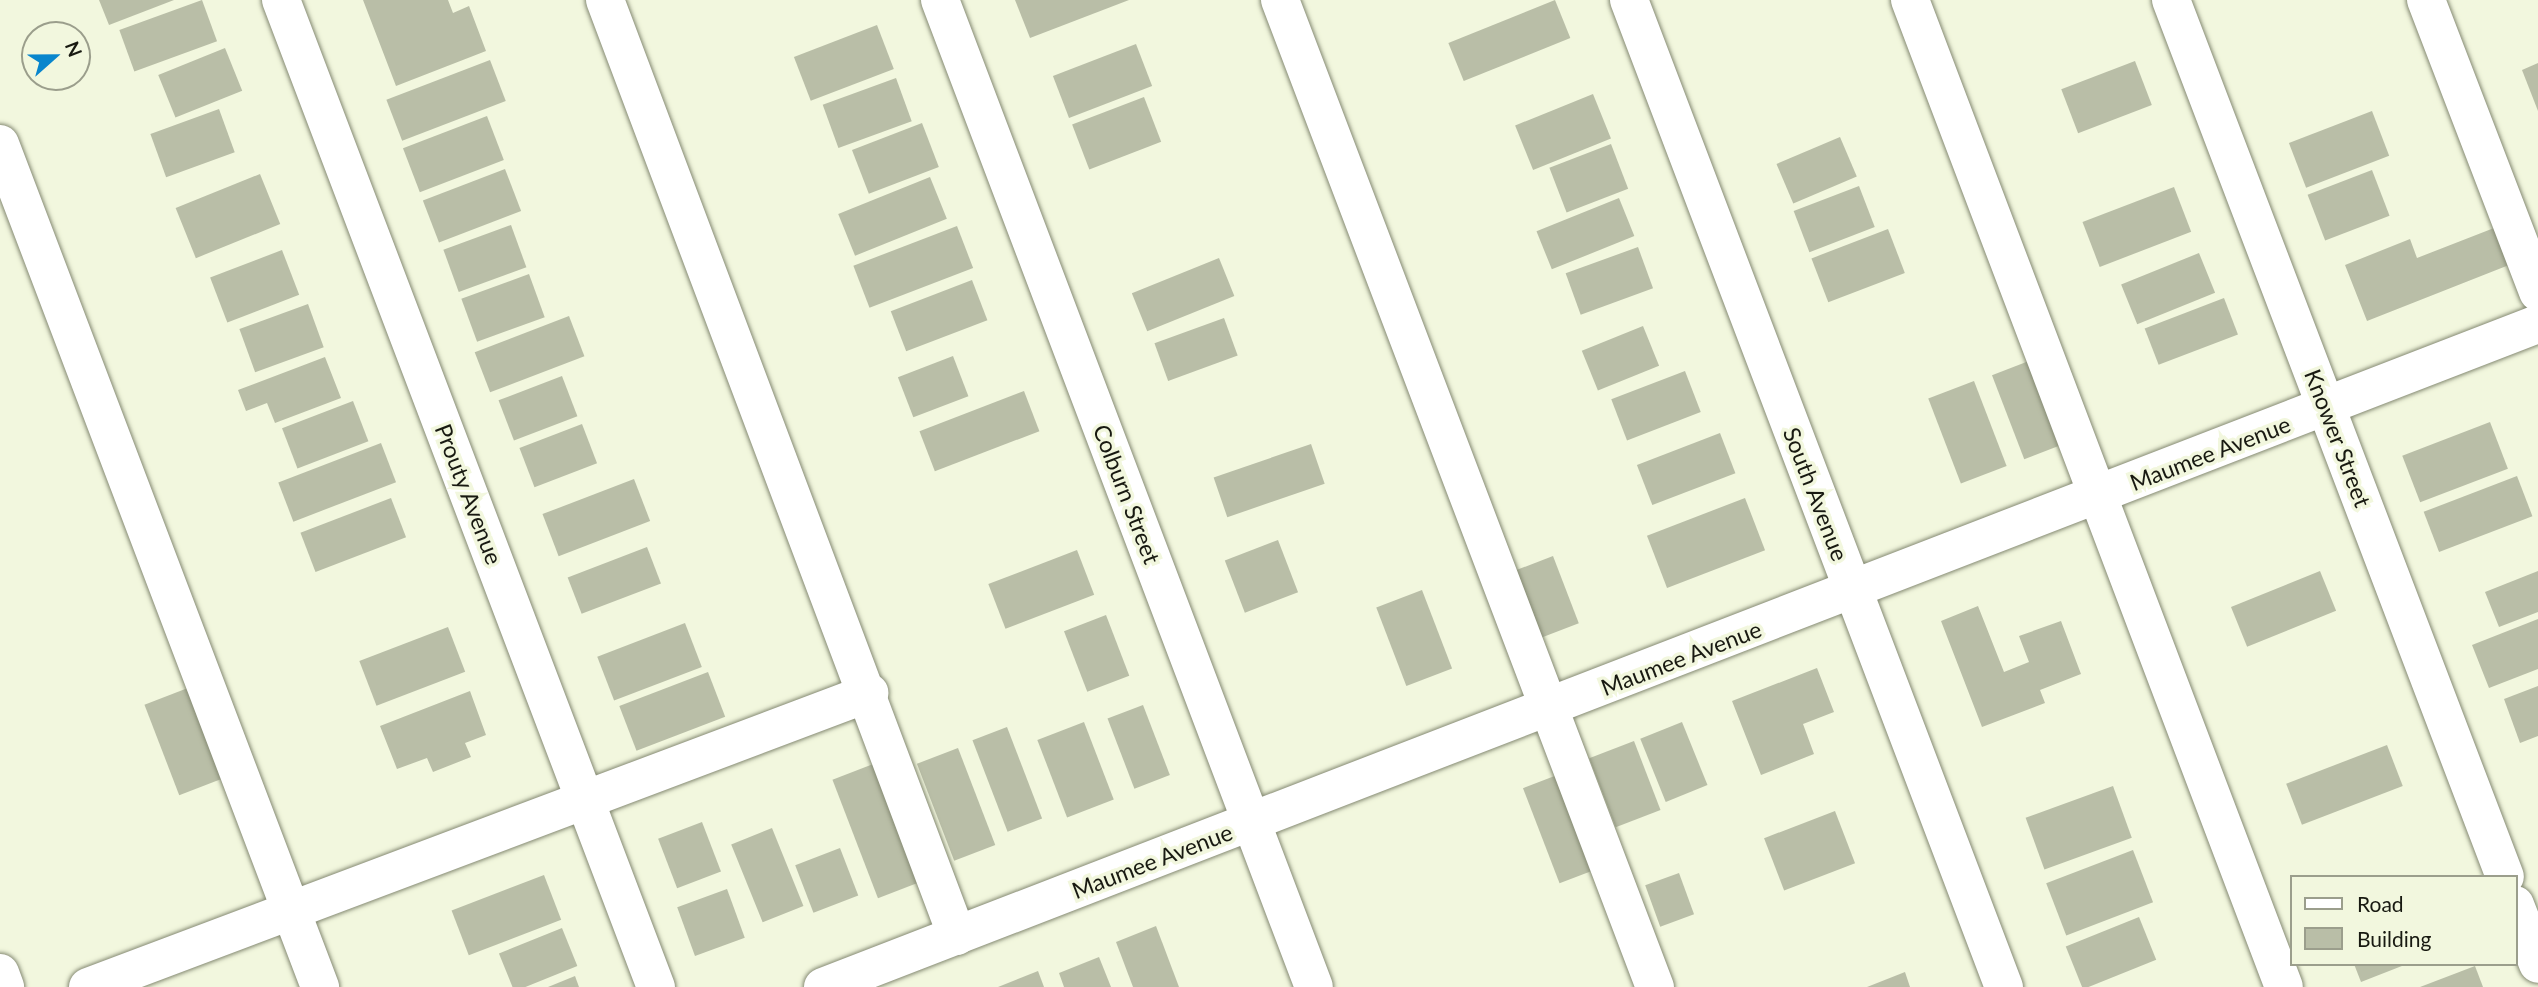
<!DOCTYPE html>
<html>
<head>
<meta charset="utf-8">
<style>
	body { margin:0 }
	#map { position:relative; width:2538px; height:987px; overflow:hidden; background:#f2f7de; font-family:Lato,sans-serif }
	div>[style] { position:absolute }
	.building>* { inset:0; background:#b9bea7; transform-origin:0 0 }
	.roads { filter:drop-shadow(0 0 2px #858a73) drop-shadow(0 0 2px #858a73) }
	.minor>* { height:38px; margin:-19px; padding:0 19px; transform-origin:19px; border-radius:19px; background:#fff }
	span { translate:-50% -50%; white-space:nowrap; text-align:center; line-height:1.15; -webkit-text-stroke:7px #f2f7de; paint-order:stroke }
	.street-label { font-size:23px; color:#181911 }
	.legend { position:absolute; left:2290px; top:875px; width:228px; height:91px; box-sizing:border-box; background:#f2f7de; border:2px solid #9b9e8c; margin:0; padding:9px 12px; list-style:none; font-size:21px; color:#181911 }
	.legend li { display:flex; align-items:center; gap:14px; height:35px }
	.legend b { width:35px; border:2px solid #9b9e8c }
	.north { position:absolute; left:21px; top:21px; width:70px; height:70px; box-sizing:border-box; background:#f2f7de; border:2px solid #9b9e8c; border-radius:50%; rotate:69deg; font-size:19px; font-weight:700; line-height:28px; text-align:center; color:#181911 }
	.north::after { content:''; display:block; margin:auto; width:24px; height:32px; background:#0986cd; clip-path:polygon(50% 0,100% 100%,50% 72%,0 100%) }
</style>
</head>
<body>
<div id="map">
	<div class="building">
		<div style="clip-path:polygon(99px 0,174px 0,109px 25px)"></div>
		<div style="left:202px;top:0;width:44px;height:88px;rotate:70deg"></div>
		<div style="clip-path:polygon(363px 0,448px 0,453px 13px,469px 6px,486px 51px,396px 86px)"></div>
		<div style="clip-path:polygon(1015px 0,1129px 0,1030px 38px)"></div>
		<div style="left:1555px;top:0;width:41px;height:115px;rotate:68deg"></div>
		<div style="left:877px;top:25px;width:47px;height:89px;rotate:69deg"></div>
		<div style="left:1136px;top:44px;width:45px;height:89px;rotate:69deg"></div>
		<div style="left:225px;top:48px;width:46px;height:72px;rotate:68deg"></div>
		<div style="left:490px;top:60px;width:44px;height:111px;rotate:69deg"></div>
		<div style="left:2135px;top:61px;width:47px;height:79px;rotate:69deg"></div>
		<div style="clip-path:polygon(2538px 63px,2538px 111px,2522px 70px)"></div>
		<div style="left:896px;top:78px;width:46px;height:78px;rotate:70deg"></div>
		<div style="left:1593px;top:94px;width:48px;height:84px;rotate:68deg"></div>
		<div style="left:1144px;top:97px;width:48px;height:77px;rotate:69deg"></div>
		<div style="left:219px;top:109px;width:46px;height:73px;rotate:70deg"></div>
		<div style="left:2372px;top:111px;width:48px;height:89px;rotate:69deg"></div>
		<div style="left:487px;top:116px;width:47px;height:90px;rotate:69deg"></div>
		<div style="left:922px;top:123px;width:47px;height:75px;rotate:69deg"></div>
		<div style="left:1840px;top:137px;width:43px;height:69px;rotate:67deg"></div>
		<div style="left:1611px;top:144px;width:48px;height:66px;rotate:69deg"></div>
		<div style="left:505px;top:169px;width:45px;height:88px;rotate:69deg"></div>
		<div style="left:2372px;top:170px;width:49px;height:69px;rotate:69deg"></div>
		<div style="left:260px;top:174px;width:54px;height:91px;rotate:68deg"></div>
		<div style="left:930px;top:177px;width:45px;height:99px;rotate:68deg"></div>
		<div style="left:1859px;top:186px;width:44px;height:70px;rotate:69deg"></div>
		<div style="left:2174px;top:187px;width:48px;height:98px;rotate:69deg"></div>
		<div style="left:1619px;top:198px;width:41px;height:89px;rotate:68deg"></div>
		<div style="left:511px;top:225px;width:45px;height:72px;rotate:70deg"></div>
		<div style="left:957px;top:226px;width:45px;height:111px;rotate:69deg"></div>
		<div style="clip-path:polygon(2494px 228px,2509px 265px,2367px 321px,2345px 265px,2410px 239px,2417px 258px)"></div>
		<div style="left:1888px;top:229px;width:47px;height:82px;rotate:69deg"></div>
		<div style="left:1638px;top:247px;width:44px;height:77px;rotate:70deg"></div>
		<div style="left:282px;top:250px;width:48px;height:77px;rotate:69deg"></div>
		<div style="left:2199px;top:253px;width:43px;height:84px;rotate:68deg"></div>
		<div style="left:1219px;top:258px;width:41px;height:94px;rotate:68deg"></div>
		<div style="left:529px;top:274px;width:46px;height:72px;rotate:70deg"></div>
		<div style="left:972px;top:280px;width:43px;height:87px;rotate:69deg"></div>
		<div style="left:2224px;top:298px;width:39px;height:85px;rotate:69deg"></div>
		<div style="left:308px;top:304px;width:46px;height:73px;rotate:70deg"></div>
		<div style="left:569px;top:316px;width:43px;height:101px;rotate:69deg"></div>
		<div style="left:1224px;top:318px;width:40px;height:74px;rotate:70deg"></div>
		<div style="left:1643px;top:326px;width:43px;height:66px;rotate:68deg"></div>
		<div style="left:953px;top:356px;width:43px;height:59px;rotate:69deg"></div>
		<div style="clip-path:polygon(325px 357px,341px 398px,275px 423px,267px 403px,246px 411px,238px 390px)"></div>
		<div style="left:2034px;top:359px;width:90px;height:45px;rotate:69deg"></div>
		<div style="left:1685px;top:371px;width:44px;height:79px;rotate:69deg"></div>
		<div style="left:562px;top:376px;width:43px;height:68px;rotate:69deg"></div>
		<div style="left:1974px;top:381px;width:91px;height:49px;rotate:69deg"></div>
		<div style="left:1024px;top:391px;width:43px;height:112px;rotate:69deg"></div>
		<div style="left:353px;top:401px;width:43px;height:76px;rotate:69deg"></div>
		<div style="left:2490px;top:422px;width:50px;height:94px;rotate:69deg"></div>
		<div style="left:582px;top:424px;width:42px;height:67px;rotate:69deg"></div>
		<div style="left:1720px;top:433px;width:43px;height:89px;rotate:69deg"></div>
		<div style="left:381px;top:443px;width:42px;height:110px;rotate:69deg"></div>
		<div style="left:1311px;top:444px;width:42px;height:103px;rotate:71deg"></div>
		<div style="left:2517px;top:476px;width:43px;height:100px;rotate:69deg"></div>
		<div style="left:634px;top:479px;width:45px;height:98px;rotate:69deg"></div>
		<div style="left:391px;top:498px;width:42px;height:97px;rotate:69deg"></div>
		<div style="left:1745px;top:498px;width:56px;height:105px;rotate:69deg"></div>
		<div style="left:1278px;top:540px;width:56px;height:57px;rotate:69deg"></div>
		<div style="left:647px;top:547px;width:39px;height:85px;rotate:69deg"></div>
		<div style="left:1077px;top:550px;width:48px;height:95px;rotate:69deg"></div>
		<div style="left:1553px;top:556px;width:72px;height:39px;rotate:69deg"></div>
		<div style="left:2320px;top:571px;width:43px;height:96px;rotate:68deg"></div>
		<div style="clip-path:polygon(2538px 571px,2538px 612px,2499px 627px,2485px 592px)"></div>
		<div style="left:1422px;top:590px;width:84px;height:49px;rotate:69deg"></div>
		<div style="clip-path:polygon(1978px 606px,2004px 672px,2029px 662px,2019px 636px,2061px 621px,2081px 674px,2040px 690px,2045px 703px,1982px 727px,1941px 621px)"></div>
		<div style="left:1106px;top:615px;width:65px;height:45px;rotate:69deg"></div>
		<div style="clip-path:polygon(2538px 619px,2538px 669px,2489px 688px,2472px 645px)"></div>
		<div style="left:685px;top:623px;width:47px;height:94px;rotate:69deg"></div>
		<div style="left:448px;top:627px;width:48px;height:95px;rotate:69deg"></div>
		<div style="clip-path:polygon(1817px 668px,1834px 712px,1803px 724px,1814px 754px,1761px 775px,1732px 701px)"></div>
		<div style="left:708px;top:672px;width:48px;height:95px;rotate:69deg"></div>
		<div style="left:193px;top:686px;width:97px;height:52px;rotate:69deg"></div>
		<div style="clip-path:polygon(2538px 686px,2538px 736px,2520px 743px,2504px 699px)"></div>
		<div style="clip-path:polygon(470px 691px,486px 735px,465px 743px,471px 757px,433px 772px,427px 758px,397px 769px,380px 726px)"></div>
		<div style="left:1143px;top:705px;width:75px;height:38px;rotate:69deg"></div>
		<div style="left:1084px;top:722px;width:83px;height:50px;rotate:69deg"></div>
		<div style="left:1682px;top:722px;width:68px;height:45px;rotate:68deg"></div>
		<div style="left:1007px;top:727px;width:98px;height:37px;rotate:69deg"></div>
		<div style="left:1634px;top:741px;width:74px;height:48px;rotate:69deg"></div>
		<div style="left:2387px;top:745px;width:44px;height:108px;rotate:69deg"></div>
		<div style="left:958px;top:748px;width:104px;height:44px;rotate:69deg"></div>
		<div style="left:881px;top:761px;width:127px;height:52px;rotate:69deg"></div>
		<div style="left:1565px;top:772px;width:102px;height:45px;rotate:69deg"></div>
		<div style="left:2113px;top:786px;width:55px;height:93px;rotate:70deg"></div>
		<div style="left:1835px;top:811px;width:56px;height:76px;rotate:69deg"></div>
		<div style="left:702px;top:822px;width:53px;height:47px;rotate:69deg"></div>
		<div style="left:772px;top:828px;width:84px;height:44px;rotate:68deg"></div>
		<div style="left:840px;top:848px;width:51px;height:48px;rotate:69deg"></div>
		<div style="left:2133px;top:850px;width:56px;height:93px;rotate:69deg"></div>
		<div style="left:1679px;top:873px;width:44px;height:36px;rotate:70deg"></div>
		<div style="left:544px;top:875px;width:48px;height:99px;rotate:69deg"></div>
		<div style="left:727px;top:889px;width:52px;height:53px;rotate:70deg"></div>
		<div style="left:2139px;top:917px;width:46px;height:79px;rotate:68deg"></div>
		<div style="clip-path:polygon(1156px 926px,1179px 987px,1133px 987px,1116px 942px)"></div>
		<div style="left:562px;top:928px;width:41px;height:68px;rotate:68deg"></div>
		<div style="clip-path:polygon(1099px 957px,1111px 987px,1064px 987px,1059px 973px)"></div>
		<div style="clip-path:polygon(2354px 964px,2407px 964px,2361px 982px)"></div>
		<div style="clip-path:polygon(2475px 966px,2483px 987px,2420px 987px)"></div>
		<div style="clip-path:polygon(1038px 971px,1044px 987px,998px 987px)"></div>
		<div style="clip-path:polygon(1905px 972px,1910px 987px,1867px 987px)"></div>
		<div style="clip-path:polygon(575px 976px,579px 987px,548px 987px)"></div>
	</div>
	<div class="roads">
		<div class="minor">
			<div style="left:281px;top:0;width:1056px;rotate:69.2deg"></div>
			<div style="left:605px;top:0;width:1000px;rotate:69.39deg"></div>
			<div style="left:940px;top:0;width:1055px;rotate:69.25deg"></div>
			<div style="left:1280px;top:0;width:1056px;rotate:69.2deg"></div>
			<div style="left:1629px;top:0;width:1056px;rotate:69.2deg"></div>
			<div style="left:1910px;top:0;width:1055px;rotate:69.25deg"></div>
			<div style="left:2171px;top:0;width:938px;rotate:69.15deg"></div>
			<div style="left:2426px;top:0;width:313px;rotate:69deg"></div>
			<div style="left:0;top:144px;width:902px;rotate:69.21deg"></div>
			<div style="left:2515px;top:905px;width:63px;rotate:68.7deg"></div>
			<div style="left:0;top:973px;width:15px;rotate:70deg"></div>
			<div style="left:88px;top:987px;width:835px;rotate:-20.63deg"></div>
			<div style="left:823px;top:987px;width:1839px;rotate:-21.14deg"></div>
		</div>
	</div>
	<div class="street-label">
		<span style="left:2338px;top:438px;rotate:69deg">Knower Street</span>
		<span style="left:2210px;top:453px;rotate:-21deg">Maumee Avenue</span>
		<span style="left:469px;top:494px;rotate:69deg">Prouty Avenue</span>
		<span style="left:1127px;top:494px;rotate:69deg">Colburn Street</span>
		<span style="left:1816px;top:494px;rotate:69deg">South Avenue</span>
		<span style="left:1681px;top:658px;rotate:-21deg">Maumee Avenue</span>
		<span style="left:1152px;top:861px;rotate:-21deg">Maumee Avenue</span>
	</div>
	<ul class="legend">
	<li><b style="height:9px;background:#fff"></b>Road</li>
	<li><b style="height:19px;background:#b9bea7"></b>Building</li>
	</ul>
	<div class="north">N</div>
</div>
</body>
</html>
